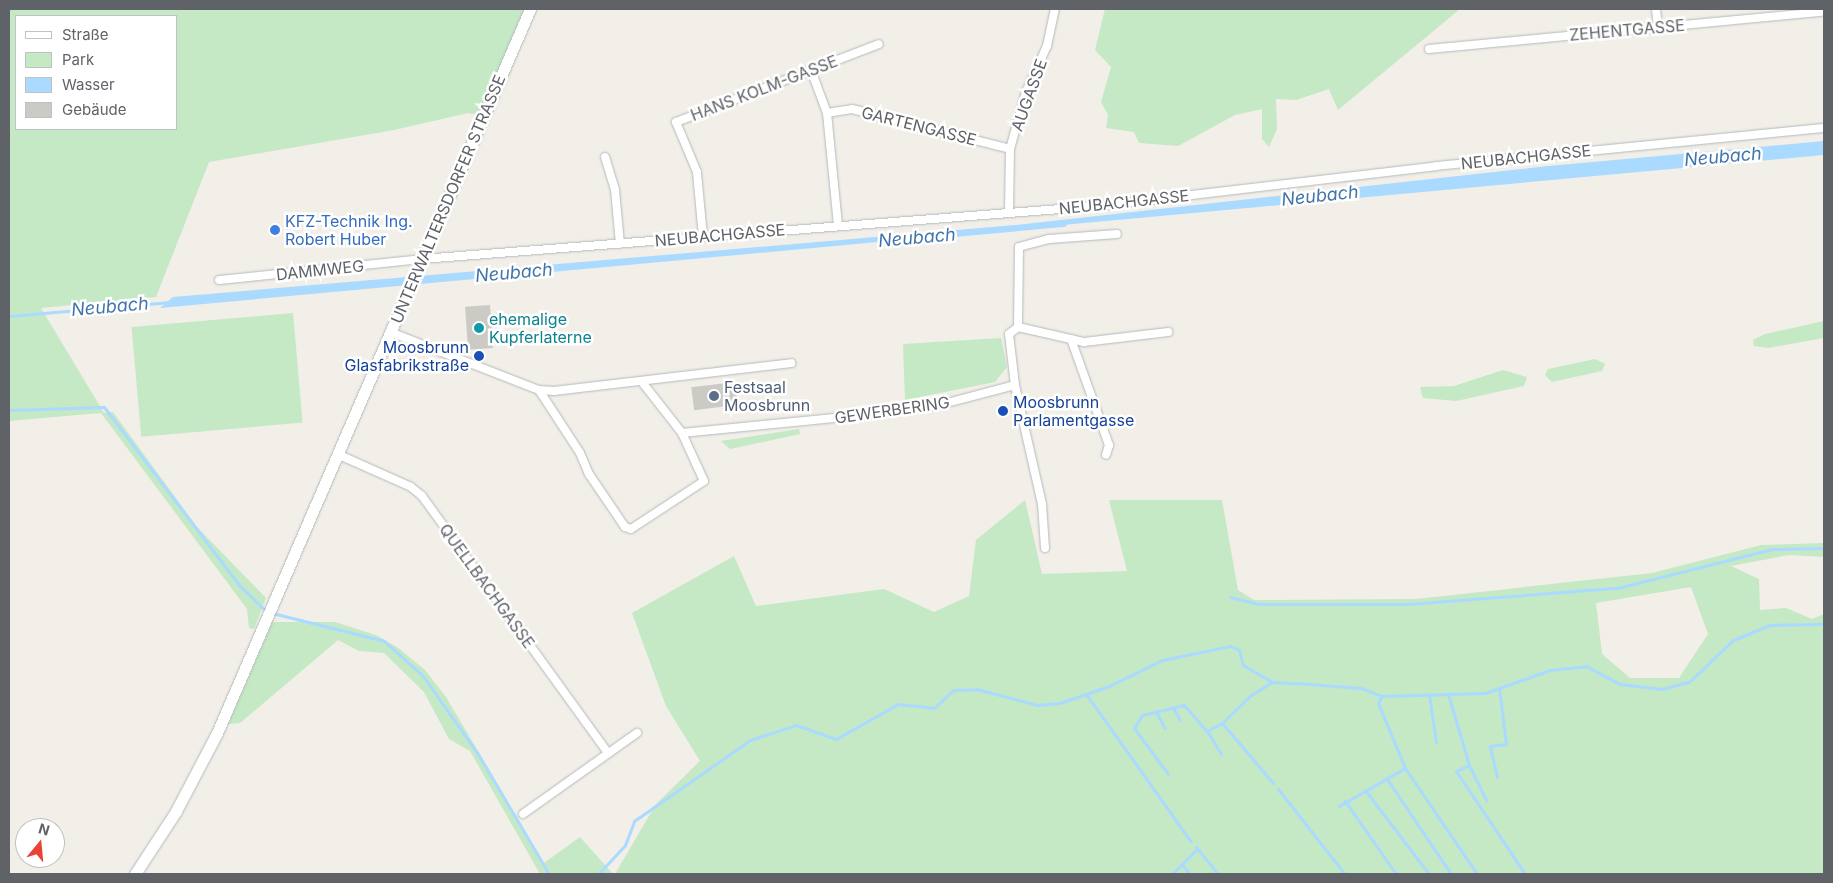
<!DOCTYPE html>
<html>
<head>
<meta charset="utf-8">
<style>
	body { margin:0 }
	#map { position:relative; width:1833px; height:883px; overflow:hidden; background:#f1efe8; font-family:Inter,sans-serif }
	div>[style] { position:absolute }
	.green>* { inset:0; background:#c5e8c5; transform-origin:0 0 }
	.water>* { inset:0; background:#aadaff }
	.stream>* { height:3px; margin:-1.5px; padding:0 1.5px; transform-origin:1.5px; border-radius:1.5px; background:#aadaff }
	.building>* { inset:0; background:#cccac5; transform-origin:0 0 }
	.roads { filter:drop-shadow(0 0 1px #b5b8bc) drop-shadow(0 0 1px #b5b8bc) }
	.minor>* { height:8px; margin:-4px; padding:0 4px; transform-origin:4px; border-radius:4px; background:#fff }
	.secondary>* { height:11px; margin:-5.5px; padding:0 5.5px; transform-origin:5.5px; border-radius:5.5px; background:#fff }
	.dots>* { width:14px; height:14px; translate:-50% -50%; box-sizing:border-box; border:2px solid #fff; border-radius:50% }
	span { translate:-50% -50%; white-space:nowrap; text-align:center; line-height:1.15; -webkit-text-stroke:5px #fff; paint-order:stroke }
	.street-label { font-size:16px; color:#5f6368 }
	.shop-label { font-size:16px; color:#366cbe }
	.left { translate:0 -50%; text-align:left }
	.culture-label { font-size:16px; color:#0d838f }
	.transit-label { font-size:16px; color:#164399 }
	.right { translate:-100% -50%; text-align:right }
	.service-label { font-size:16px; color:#4e5e75 }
	.water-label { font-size:18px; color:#4174aa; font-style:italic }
	.frame { position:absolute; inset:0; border:10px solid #5f6368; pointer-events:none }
	.legend { position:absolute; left:15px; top:15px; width:162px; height:115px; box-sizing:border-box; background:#fff; border:1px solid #bfc1c3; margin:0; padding:6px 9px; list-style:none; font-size:15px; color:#5f6368 }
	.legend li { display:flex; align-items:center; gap:10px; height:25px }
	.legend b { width:25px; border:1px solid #bfc1c3 }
	.north { position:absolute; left:15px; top:818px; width:50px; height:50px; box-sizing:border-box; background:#fff; border:1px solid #bfc1c3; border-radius:50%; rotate:17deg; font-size:14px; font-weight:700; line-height:20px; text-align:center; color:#5f6368 }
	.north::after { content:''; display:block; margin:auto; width:18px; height:22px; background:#ea4335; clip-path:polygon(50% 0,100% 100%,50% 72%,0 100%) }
</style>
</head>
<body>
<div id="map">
	<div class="green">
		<div style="clip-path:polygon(evenodd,9px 9px,526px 9px,480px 115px,468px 113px,394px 130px,209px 162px,156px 297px,41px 308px,104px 413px,113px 412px,197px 527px,266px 598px,254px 629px,249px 628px,247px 609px,101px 413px,9px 421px,9px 9px,16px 16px,176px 16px,176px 129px,16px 129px,16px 16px)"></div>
		<div style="clip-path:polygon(1105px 9px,1460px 9px,1338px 110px,1329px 89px,1296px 100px,1276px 99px,1277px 129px,1269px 147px,1262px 139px,1262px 109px,1235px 115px,1178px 146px,1139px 143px,1134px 132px,1106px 128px,1108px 115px,1101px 102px,1111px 67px,1095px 50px)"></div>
		<div style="left:293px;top:313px;width:110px;height:162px;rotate:85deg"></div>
		<div style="clip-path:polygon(1824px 321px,1824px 338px,1768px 348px,1754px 346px,1753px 340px,1765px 334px)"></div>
		<div style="clip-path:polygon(1001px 338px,1007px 367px,995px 382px,905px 400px,903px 344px)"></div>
		<div style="clip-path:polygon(1595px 359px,1605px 364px,1602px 371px,1552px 382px,1545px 375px,1548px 369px)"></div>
		<div style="clip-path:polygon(1503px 370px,1527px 377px,1524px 386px,1456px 401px,1423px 398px,1420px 387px,1454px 386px)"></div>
		<div style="clip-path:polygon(799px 429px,800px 434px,730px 449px,721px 441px)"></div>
		<div style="clip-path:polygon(evenodd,1025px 500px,1042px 574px,1127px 571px,1109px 500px,1222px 500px,1238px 590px,1254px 600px,1416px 599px,1652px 573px,1761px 545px,1824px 543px,1824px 557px,1789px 555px,1731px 566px,1759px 579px,1760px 610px,1786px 608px,1812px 619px,1824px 614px,1824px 874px,615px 874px,656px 804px,700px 761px,666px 706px,632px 613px,734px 556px,756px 606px,884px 589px,934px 612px,969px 596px,976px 540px,1025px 500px,1691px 587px,1708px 634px,1679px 678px,1630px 678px,1602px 654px,1596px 603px,1691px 587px)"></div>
		<div style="clip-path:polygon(272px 622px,335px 622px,376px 635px,397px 647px,425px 670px,446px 697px,544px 863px,580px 837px,613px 874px,540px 874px,470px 751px,449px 739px,424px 692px,384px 653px,359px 651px,338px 640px,240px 723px,228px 724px)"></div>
	</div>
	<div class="water">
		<div style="clip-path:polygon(1824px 141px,1824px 155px,160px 308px,173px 297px,1015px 225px,1548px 166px)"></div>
	</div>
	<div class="stream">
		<div style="left:931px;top:237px;width:134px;rotate:-5.2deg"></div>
		<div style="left:9px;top:316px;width:162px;rotate:-5deg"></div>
		<div style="left:9px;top:410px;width:95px;rotate:-1.8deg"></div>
		<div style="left:104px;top:407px;width:225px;rotate:52.8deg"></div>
		<div style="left:240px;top:586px;width:36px;rotate:44deg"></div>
		<div style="left:1230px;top:597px;width:29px;rotate:14deg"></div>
		<div style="left:1258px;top:604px;width:149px"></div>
		<div style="left:1407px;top:604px;width:211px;rotate:-4.4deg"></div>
		<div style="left:1617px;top:588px;width:160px;rotate:-14.1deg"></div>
		<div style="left:1772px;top:549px;width:52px;rotate:-1.1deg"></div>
		<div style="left:272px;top:613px;width:115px;rotate:14deg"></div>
		<div style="left:384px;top:641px;width:52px;rotate:41.9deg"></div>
		<div style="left:423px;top:676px;width:95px;rotate:54.8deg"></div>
		<div style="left:478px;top:754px;width:139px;rotate:59.4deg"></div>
		<div style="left:1272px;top:682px;width:25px;rotate:148deg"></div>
		<div style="left:1251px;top:695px;width:40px;rotate:136deg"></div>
		<div style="left:1222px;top:723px;width:79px;rotate:49.6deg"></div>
		<div style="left:1295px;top:683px;width:66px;rotate:4.3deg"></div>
		<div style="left:1361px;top:688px;width:22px;rotate:21deg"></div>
		<div style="left:1382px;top:696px;width:103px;rotate:-1.7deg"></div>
		<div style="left:1485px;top:693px;width:69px;rotate:-19.5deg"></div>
		<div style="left:1550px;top:670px;width:36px;rotate:-6deg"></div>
		<div style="left:1586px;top:666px;width:38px;rotate:28deg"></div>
		<div style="left:1620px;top:684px;width:42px;rotate:6.8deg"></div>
		<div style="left:1662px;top:689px;width:28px;rotate:-15deg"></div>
		<div style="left:1689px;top:682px;width:61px;rotate:-43.7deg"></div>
		<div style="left:1733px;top:640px;width:40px;rotate:-22deg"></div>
		<div style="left:1770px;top:625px;width:54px;rotate:-1.1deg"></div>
		<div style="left:1086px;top:694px;width:181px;rotate:54.6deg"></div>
		<div style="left:1448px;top:694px;width:74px;rotate:73.5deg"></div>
		<div style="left:1469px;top:765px;width:14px;rotate:155deg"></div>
		<div style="left:1456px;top:771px;width:124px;rotate:56.2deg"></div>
		<div style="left:1429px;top:695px;width:48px;rotate:81.5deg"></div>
		<div style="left:1173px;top:708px;width:14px;rotate:60deg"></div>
		<div style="left:1156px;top:712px;width:18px;rotate:61deg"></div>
		<div style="left:1221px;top:754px;width:27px;rotate:-121deg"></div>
		<div style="left:1207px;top:731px;width:17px;rotate:-28deg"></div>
		<div style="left:1469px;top:765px;width:39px;rotate:64deg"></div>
		<div style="left:1405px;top:768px;width:128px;rotate:55.8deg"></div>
		<div style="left:1168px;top:774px;width:57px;rotate:-126.5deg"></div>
		<div style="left:1134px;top:728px;width:15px;rotate:-58deg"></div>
		<div style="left:1142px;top:715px;width:43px;rotate:-13.4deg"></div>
		<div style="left:1184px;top:705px;width:35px;rotate:49deg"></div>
		<div style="left:1497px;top:777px;width:32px;rotate:-103deg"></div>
		<div style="left:1490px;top:746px;width:16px;rotate:-7deg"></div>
		<div style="left:1506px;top:744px;width:56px;rotate:-97.1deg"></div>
		<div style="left:1387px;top:779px;width:115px;rotate:56deg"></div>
		<div style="left:1278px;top:789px;width:108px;rotate:51.8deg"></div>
		<div style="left:1365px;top:790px;width:106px;rotate:52.7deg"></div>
		<div style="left:1345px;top:801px;width:89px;rotate:55.1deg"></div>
		<div style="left:1339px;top:806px;width:76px;rotate:-29.9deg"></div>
		<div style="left:1405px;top:768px;width:70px;rotate:-112.6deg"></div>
		<div style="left:1378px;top:703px;width:8px;rotate:-60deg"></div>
		<div style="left:1196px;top:847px;width:35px;rotate:51deg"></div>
		<div style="left:1182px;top:865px;width:12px;rotate:48deg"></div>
		<div style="left:600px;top:872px;width:37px;rotate:-47deg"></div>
		<div style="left:625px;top:845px;width:26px;rotate:-69deg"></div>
		<div style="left:634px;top:821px;width:141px;rotate:-34.9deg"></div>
		<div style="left:750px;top:740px;width:48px;rotate:-18.1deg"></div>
		<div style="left:796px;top:725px;width:42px;rotate:19.3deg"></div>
		<div style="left:836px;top:739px;width:71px;rotate:-29.4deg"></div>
		<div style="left:898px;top:704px;width:36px;rotate:6deg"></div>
		<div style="left:934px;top:708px;width:26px;rotate:-43deg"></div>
		<div style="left:953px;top:690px;width:24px;rotate:-2deg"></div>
		<div style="left:977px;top:689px;width:62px;rotate:14.9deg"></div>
		<div style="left:1037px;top:705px;width:23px;rotate:-5deg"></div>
		<div style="left:1060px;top:703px;width:52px;rotate:-19.1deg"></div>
		<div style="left:1109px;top:686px;width:59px;rotate:-26.1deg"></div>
		<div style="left:1162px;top:660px;width:69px;rotate:-11.6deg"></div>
		<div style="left:1230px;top:646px;width:10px;rotate:24deg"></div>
		<div style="left:1239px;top:650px;width:16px;rotate:75deg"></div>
		<div style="left:1243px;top:665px;width:34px;rotate:30deg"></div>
		<div style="left:1272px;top:682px;width:22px;rotate:3deg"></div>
		<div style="left:1172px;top:874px;width:35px;rotate:-45deg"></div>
	</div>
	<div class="building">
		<div style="left:490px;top:305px;width:43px;height:25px;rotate:86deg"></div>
		<div style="left:735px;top:382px;width:23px;height:44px;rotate:83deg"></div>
	</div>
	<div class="roads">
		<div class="minor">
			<div style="left:1656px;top:9px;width:19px;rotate:84deg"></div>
			<div style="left:1429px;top:49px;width:397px;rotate:-5.4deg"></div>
			<div style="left:811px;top:70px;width:46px;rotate:69.6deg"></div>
			<div style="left:827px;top:113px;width:113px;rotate:84.4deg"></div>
			<div style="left:827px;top:113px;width:25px;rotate:-9deg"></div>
			<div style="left:852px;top:109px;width:163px;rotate:14.2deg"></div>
			<div style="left:605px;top:157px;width:34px;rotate:73deg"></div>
			<div style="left:615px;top:190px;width:54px;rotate:84.7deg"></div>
			<div style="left:1009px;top:212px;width:63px;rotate:-89.1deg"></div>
			<div style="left:1010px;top:149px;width:59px;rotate:-74.3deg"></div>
			<div style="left:1026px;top:92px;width:51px;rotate:-65.5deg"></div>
			<div style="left:1047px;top:46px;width:38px;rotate:-78deg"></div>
			<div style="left:703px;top:237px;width:65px;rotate:-95.3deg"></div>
			<div style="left:697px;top:172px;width:54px;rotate:-112.8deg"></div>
			<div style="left:676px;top:122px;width:217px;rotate:-21deg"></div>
			<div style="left:219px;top:280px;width:204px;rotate:-5.9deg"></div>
			<div style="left:422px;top:259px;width:678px;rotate:-4.48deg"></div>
			<div style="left:1098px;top:206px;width:340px;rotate:-6.7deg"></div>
			<div style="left:1436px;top:166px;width:390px;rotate:-5.6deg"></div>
			<div style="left:1018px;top:327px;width:80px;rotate:-89.3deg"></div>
			<div style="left:1019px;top:247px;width:31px;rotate:-15deg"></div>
			<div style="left:1049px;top:239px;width:68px;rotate:-4.2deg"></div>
			<div style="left:390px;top:332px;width:160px;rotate:21.3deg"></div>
			<div style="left:539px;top:390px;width:15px;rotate:4deg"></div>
			<div style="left:554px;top:391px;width:239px;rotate:-6.7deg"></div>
			<div style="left:1071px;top:339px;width:113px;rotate:70.3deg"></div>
			<div style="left:1109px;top:445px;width:10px;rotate:107deg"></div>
			<div style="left:539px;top:390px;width:75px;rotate:56.9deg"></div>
			<div style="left:580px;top:453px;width:23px;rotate:67deg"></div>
			<div style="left:589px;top:474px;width:64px;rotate:55.8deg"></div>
			<div style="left:625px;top:527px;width:6px;rotate:18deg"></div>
			<div style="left:631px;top:529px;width:87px;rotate:-33.3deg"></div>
			<div style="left:704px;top:481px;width:53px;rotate:-114.6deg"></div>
			<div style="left:682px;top:433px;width:65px;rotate:-128.1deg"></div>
			<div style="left:682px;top:433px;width:204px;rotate:-5.6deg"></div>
			<div style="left:885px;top:413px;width:59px;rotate:-8.8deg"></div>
			<div style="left:943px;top:404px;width:74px;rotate:-14.8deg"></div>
			<div style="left:337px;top:454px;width:81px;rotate:24deg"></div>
			<div style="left:411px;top:487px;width:14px;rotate:39deg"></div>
			<div style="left:422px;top:496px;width:317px;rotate:54.1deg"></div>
			<div style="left:1045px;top:548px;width:44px;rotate:-93.9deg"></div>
			<div style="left:1042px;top:504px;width:122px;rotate:-102.8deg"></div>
			<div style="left:1015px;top:385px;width:51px;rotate:-96.7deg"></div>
			<div style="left:1009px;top:334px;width:11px;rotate:-38deg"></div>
			<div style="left:1018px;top:327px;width:68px;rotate:12.8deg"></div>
			<div style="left:1084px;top:342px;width:85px;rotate:-6.8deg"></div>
			<div style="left:523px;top:814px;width:140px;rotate:-35.4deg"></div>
		</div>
		<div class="secondary">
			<div style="left:135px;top:874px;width:75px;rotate:-56.9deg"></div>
			<div style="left:176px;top:811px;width:88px;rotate:-62.3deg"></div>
			<div style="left:217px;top:733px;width:789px;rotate:-66.62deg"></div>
		</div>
	</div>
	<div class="dots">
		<div style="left:275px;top:230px;background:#3f7fe0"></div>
		<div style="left:479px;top:328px;background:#0f9aa8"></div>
		<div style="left:479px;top:356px;background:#1a4fb4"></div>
		<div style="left:714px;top:396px;background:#5c6f8a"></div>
		<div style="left:1003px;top:411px;background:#1a4fb4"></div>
	</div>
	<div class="street-label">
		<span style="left:1627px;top:30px;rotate:-5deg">ZEHENTGASSE</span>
		<span style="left:764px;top:88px;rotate:-21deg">HANS KOLM-GASSE</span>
		<span style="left:1029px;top:95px;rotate:-70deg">AUGASSE</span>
		<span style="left:919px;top:126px;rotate:14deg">GARTENGASSE</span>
		<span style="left:1526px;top:157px;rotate:-6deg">NEUBACHGASSE</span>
		<span style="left:448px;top:199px;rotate:-67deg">UNTERWALTERSDORFER STRASSE</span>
		<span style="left:1124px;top:202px;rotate:-6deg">NEUBACHGASSE</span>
		<span style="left:720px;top:235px;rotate:-5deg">NEUBACHGASSE</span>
		<span style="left:320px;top:270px;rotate:-6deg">DAMMWEG</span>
		<span style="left:892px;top:410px;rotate:-8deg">GEWERBERING</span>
		<span style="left:487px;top:586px;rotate:54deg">QUELLBACHGASSE</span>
	</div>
	<div class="shop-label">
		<span class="left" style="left:285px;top:230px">KFZ-Technik Ing.<br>Robert Huber</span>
	</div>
	<div class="culture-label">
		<span class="left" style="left:489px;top:328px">ehemalige<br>Kupferlaterne</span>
	</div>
	<div class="transit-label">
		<span class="right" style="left:469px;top:356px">Moosbrunn<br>Glasfabrikstraße</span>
		<span class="left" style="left:1013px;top:411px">Moosbrunn<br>Parlamentgasse</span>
	</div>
	<div class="service-label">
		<span class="left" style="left:724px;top:396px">Festsaal<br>Moosbrunn</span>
	</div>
	<div class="water-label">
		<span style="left:1723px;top:157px;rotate:-5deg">Neubach</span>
		<span style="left:1320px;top:196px;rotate:-6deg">Neubach</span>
		<span style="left:917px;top:238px;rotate:-5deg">Neubach</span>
		<span style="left:514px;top:273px;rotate:-5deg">Neubach</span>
		<span style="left:110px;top:307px;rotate:-5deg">Neubach</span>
	</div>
	<div class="frame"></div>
	<ul class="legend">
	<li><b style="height:6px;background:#fff"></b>Straße</li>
	<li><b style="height:14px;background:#c5e8c5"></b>Park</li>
	<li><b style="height:14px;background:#aadaff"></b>Wasser</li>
	<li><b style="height:14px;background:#cccac5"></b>Gebäude</li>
	</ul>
	<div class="north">N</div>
</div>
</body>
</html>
